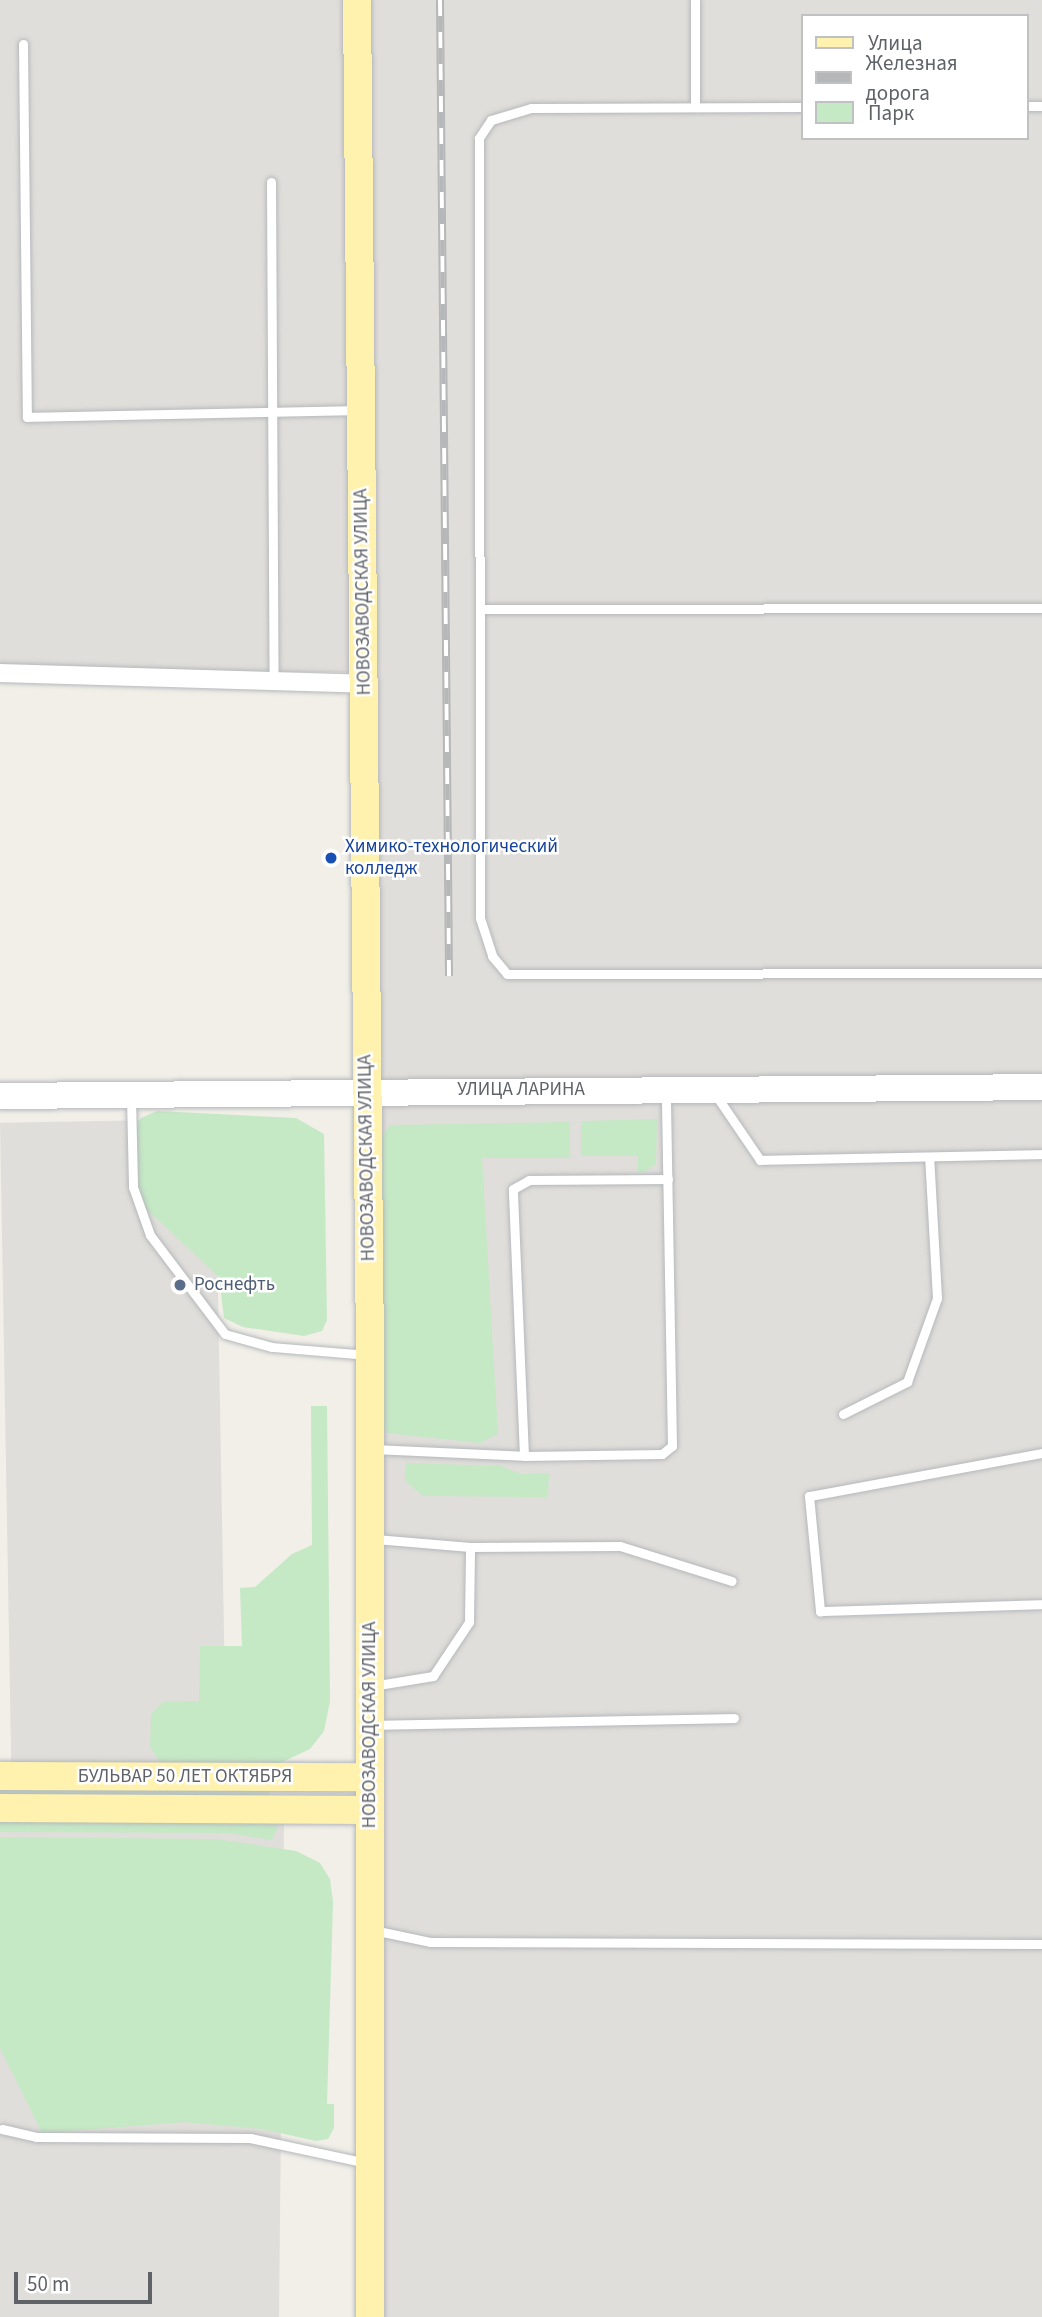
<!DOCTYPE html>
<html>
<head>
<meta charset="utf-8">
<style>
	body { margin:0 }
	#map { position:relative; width:1042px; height:2317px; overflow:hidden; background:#f1efe8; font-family:"Source Sans 3",sans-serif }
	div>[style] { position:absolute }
	.industrial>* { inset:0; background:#e0deda; transform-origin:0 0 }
	.green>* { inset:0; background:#c5e8c5 }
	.roads { filter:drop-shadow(0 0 2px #b5b8bc) drop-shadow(0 0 2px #b5b8bc) }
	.lane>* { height:9px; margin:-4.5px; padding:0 4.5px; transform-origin:4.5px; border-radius:4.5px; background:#fff }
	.street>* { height:18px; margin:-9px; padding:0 9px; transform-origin:9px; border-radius:9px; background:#fff }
	.secondary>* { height:26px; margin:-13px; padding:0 13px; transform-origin:13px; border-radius:13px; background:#fff }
	.primary>* { height:28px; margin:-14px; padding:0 14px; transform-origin:14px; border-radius:14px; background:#fff2af }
	.rail>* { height:8px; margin-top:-4px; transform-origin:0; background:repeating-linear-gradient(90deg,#fff 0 16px,#b6b7b8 0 32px); box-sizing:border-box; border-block:2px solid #b6b7b8 }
	.dots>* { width:19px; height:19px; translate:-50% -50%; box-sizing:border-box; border:4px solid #fff; border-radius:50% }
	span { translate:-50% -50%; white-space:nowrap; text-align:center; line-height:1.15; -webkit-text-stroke:5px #fff; paint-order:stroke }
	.street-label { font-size:19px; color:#5f6368 }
	.transit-label { font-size:19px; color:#164399 }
	.left { translate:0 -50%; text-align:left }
	.service-label { font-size:19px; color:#4e5e75 }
	.legend { position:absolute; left:801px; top:14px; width:228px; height:126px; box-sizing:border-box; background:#fff; border:2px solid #bfc1c3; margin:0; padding:9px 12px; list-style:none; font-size:21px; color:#5f6368 }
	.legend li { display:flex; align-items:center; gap:14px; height:35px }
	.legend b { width:35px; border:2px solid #bfc1c3 }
	.scale { position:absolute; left:14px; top:2272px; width:138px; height:32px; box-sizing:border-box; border:4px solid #5f6368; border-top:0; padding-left:9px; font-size:21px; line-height:24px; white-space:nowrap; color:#5f6368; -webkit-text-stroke:5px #fff; paint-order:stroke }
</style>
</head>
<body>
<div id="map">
	<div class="industrial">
		<div style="left:0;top:0;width:353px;height:672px"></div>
		<div style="clip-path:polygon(evenodd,359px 0,1042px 0,1042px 2317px,371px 2317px,359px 0,802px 16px,1026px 16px,1026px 138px,802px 138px,802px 16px)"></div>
		<div style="left:215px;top:1119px;width:642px;height:215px;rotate:89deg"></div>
		<div style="clip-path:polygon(155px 1815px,284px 1824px,279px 2317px,0 2317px,0 1820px)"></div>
	</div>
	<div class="green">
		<div style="clip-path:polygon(157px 1111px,296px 1118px,324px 1134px,327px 1320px,322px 1331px,304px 1336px,243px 1327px,224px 1318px,219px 1277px,142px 1205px,131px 1180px,129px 1136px,141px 1118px)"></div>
		<div style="clip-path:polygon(657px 1119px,656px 1164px,646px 1171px,638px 1173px,638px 1156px,581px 1156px,581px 1121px)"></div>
		<div style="clip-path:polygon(570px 1122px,570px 1158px,482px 1158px,498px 1434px,480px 1443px,387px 1433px,381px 1426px,382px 1136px,390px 1125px)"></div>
		<div style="clip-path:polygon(311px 1406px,327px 1406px,330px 1701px,324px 1731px,310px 1749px,278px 1764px,161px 1764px,150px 1747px,151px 1714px,163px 1702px,199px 1701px,200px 1646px,242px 1646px,240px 1588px,255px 1587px,292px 1554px,312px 1545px)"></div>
		<div style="clip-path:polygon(406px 1463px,501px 1466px,521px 1474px,549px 1473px,548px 1497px,423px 1496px,405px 1481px)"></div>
		<div style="clip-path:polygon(0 1785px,271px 1790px,268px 1797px,0 1798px)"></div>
		<div style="clip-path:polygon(0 1817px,231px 1817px,278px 1826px,272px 1840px,229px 1833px,0 1832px)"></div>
		<div style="clip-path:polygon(0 1837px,216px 1839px,296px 1851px,320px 1863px,330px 1879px,333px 1902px,327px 2104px,334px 2104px,334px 2128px,328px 2139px,316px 2141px,262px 2129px,185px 2122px,42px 2133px,0 2048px)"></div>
	</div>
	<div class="roads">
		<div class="lane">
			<div style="left:23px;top:44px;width:373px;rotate:89.4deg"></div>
			<div style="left:27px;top:417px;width:329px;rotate:-1.2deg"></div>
			<div style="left:1026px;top:106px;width:16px"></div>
			<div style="left:695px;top:107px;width:107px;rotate:-90deg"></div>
			<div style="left:802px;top:107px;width:271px;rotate:179.8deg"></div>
			<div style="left:531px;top:108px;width:42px;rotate:163.3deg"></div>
			<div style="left:491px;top:120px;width:22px;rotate:124deg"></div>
			<div style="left:479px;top:138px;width:780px;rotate:89.93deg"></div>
			<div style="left:480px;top:918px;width:40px;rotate:72deg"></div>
			<div style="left:492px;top:956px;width:23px;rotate:50deg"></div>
			<div style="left:507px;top:974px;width:535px;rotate:-0.11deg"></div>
			<div style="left:271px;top:182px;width:499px;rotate:89.7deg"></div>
			<div style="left:481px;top:609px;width:561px;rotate:-0.1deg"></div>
			<div style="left:715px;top:1094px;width:80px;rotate:55.7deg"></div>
			<div style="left:760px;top:1160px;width:282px;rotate:-1.2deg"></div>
			<div style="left:131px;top:1097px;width:90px;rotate:88.7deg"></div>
			<div style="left:133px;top:1187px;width:51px;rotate:70.5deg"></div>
			<div style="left:150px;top:1235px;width:124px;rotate:52.9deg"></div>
			<div style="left:225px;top:1334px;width:49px;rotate:15.5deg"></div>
			<div style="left:272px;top:1347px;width:95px;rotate:4.8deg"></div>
			<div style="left:843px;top:1414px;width:72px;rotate:-26.6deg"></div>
			<div style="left:907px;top:1382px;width:89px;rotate:-70.3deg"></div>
			<div style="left:937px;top:1298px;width:141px;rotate:-93.2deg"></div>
			<div style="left:372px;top:1449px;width:152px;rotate:2.6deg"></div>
			<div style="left:524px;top:1456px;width:267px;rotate:-92.4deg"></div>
			<div style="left:513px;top:1189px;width:18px;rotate:-29deg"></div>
			<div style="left:529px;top:1180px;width:139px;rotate:-0.4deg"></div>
			<div style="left:1042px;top:1453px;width:237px;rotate:169.5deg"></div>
			<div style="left:809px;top:1496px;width:116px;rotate:84.5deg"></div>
			<div style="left:820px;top:1611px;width:222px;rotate:-1.8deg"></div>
			<div style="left:524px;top:1456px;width:138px;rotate:-0.8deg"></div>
			<div style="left:662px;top:1454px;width:13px;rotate:-39deg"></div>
			<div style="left:672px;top:1446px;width:355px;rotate:-91deg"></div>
			<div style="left:470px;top:1547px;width:150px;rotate:-0.4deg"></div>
			<div style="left:620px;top:1546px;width:117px;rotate:17.4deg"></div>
			<div style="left:372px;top:1686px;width:62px;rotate:-9.3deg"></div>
			<div style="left:433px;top:1676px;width:65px;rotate:-56.3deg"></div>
			<div style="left:469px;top:1622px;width:75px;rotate:-89.2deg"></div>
			<div style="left:470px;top:1547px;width:95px;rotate:-175.2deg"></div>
			<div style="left:372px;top:1725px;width:362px;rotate:-1.1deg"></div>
			<div style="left:373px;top:1930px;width:58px;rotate:11.9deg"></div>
			<div style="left:430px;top:1942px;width:612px;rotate:0.19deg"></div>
			<div style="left:2px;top:2129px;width:35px;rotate:13deg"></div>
			<div style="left:36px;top:2137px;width:214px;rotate:0.3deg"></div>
			<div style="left:250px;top:2138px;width:120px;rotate:12.1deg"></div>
		</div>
		<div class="street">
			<div style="left:0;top:673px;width:365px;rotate:1.7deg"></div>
		</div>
		<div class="secondary">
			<div style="left:0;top:1096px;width:1042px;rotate:-0.49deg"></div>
		</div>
		<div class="primary">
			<div style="left:357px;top:0;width:1355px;rotate:89.45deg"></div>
			<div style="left:370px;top:1355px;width:962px;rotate:90deg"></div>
			<div style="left:0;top:1776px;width:370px;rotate:0.2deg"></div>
			<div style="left:0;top:1808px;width:370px;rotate:0.3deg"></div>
		</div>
	</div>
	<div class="rail">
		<div style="left:440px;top:0;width:976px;rotate:89.47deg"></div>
	</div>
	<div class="dots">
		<div style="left:331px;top:858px;background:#1a4fb4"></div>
		<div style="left:180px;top:1285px;background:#5c6f8a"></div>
	</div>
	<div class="street-label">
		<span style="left:363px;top:592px;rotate:-91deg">НОВОЗАВОДСКАЯ УЛИЦА</span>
		<span style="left:521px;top:1090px">УЛИЦА ЛАРИНА</span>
		<span style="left:367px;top:1158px;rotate:-91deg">НОВОЗАВОДСКАЯ УЛИЦА</span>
		<span style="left:370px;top:1725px;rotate:-90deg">НОВОЗАВОДСКАЯ УЛИЦА</span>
		<span style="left:185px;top:1777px">БУЛЬВАР 50 ЛЕТ ОКТЯБРЯ</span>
	</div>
	<div class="transit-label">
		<span class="left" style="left:345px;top:858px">Химико-технологический<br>колледж</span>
	</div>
	<div class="service-label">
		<span class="left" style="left:194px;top:1285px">Роснефть</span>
	</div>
	<ul class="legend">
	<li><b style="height:9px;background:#fff2af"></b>Улица</li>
	<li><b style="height:9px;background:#b6b7b8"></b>Железная дорога</li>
	<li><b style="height:19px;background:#c5e8c5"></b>Парк</li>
	</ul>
	<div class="scale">50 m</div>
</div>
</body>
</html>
